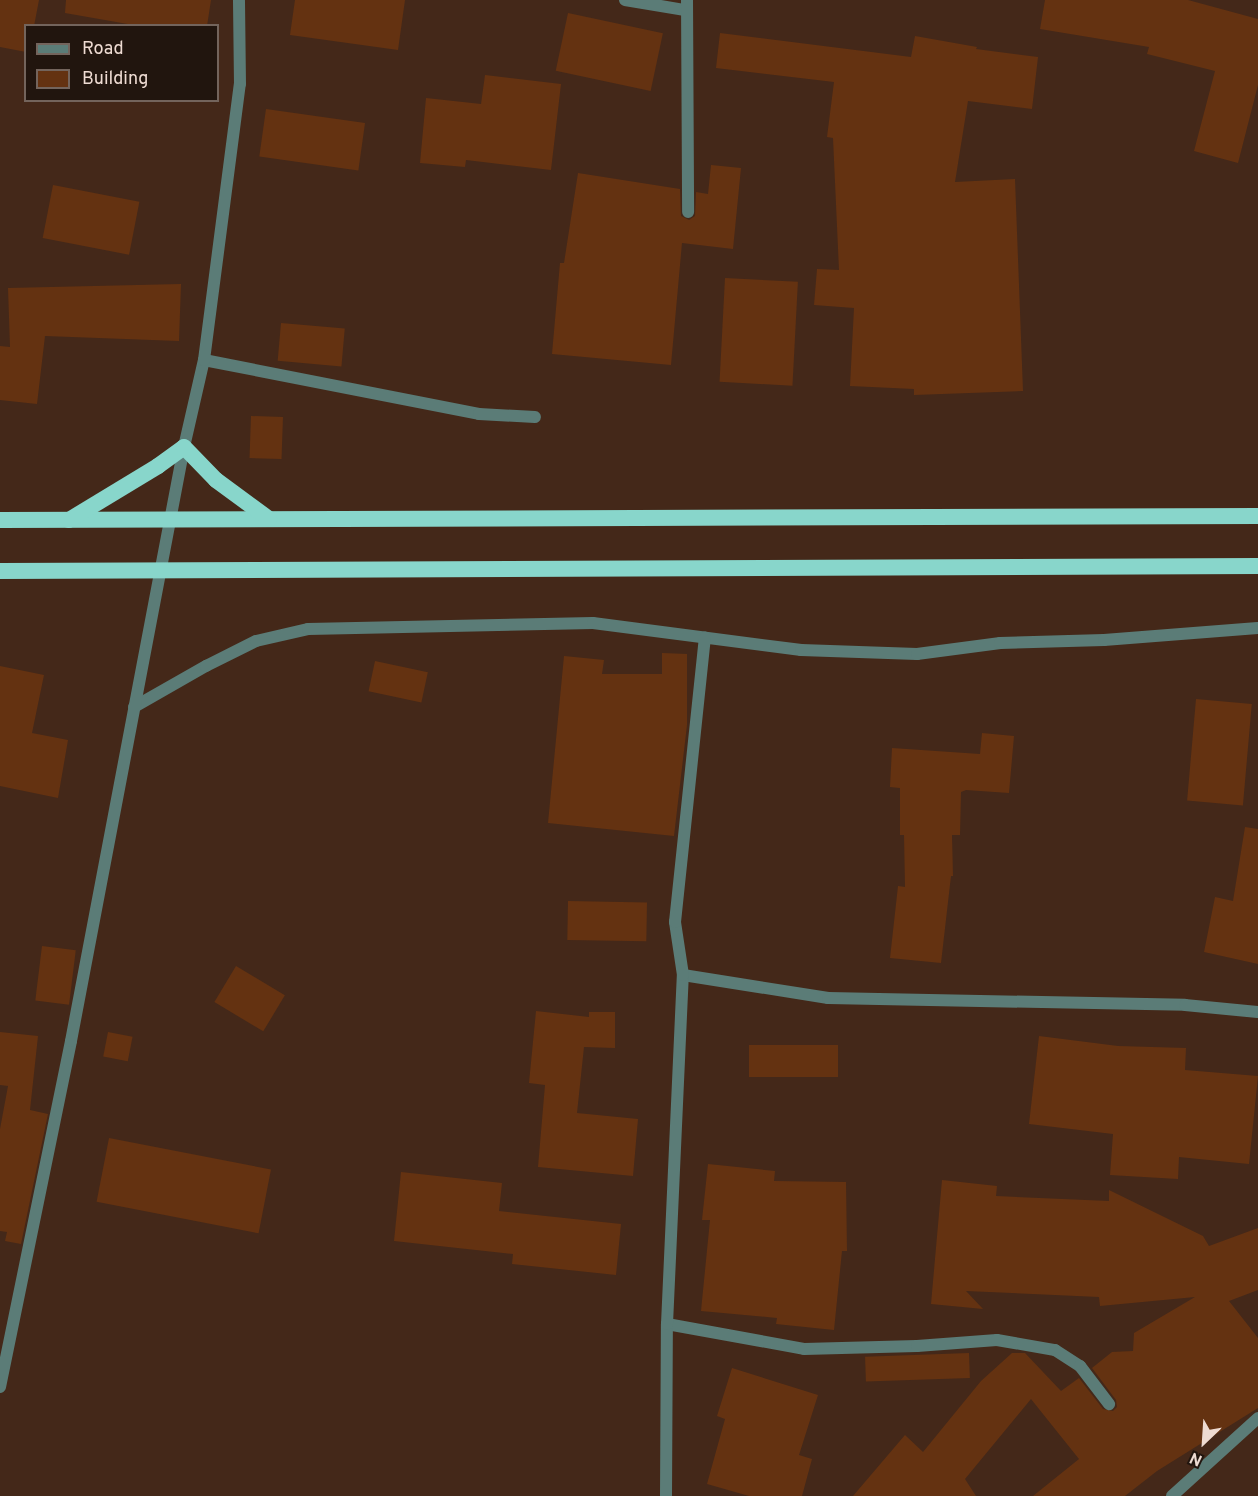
<!DOCTYPE html>
<html>
<head>
<meta charset="utf-8">
<style>
	body { margin:0 }
	#map { position:relative; width:1258px; height:1496px; overflow:hidden; background:#442819; font-family:Overpass,sans-serif }
	div>[style] { position:absolute }
	.building>* { inset:0; background:#643211; transform-origin:0 0 }
	.minor>* { height:12px; margin:-6px; padding:0 6px; transform-origin:6px; border-radius:6px; background:#5b7c77 }
	.trunk>* { height:16px; margin:-8px; padding:0 8px; transform-origin:8px; border-radius:8px; background:#88d6cb }
	span { translate:-50% -50%; white-space:nowrap; text-align:center; line-height:1.15; -webkit-text-stroke:4.5px #21150e; paint-order:stroke }
	.legend { position:absolute; left:24px; top:24px; width:195px; height:78px; box-sizing:border-box; background:#21150e; border:2px solid #73645c; margin:0; padding:8px 10px; list-style:none; font-size:18px; color:#eedbd2 }
	.legend li { display:flex; align-items:center; gap:12px; height:30px }
	.legend b { width:30px; border:2px solid #73645c }
	.north { position:absolute; left:1174px; top:1412px; width:60px; height:60px; -webkit-text-stroke:4px #21150e; paint-order:stroke; rotate:205deg; font-size:16px; font-weight:700; line-height:24px; text-align:center; color:#eedbd2 }
	.north::after { content:''; display:block; margin:auto; width:21px; height:27px; background:#eedbd2; clip-path:polygon(50% 0,100% 100%,50% 72%,0 100%) }
</style>
</head>
<body>
<div id="map">
	<div class="building">
		<div style="clip-path:polygon(0 0,39px 0,34px 26px,26px 26px,26px 52px,0 47px)"></div>
		<div style="clip-path:polygon(66px 0,211px 0,207px 26px,139px 26px,65px 13px)"></div>
		<div style="clip-path:polygon(295px 0,405px 0,398px 50px,290px 35px)"></div>
		<div style="clip-path:polygon(1045px 0,1188px 0,1258px 19px,1258px 85px,1238px 163px,1194px 151px,1215px 71px,1147px 54px,1149px 47px,1040px 29px)"></div>
		<div style="left:568px;top:13px;width:97px;height:59px;rotate:12deg"></div>
		<div style="clip-path:polygon(720px 33px,911px 57px,915px 36px,977px 47px,976px 49px,1038px 57px,1032px 109px,968px 101px,955px 182px,1015px 179px,1023px 391px,914px 395px,914px 389px,850px 386px,854px 308px,814px 305px,817px 269px,839px 270px,833px 138px,827px 137px,834px 82px,716px 68px)"></div>
		<div style="clip-path:polygon(485px 75px,561px 84px,551px 170px,466px 160px,465px 167px,420px 163px,426px 98px,481px 104px)"></div>
		<div style="left:266px;top:109px;width:100px;height:48px;rotate:8deg"></div>
		<div style="clip-path:polygon(711px 165px,741px 168px,733px 249px,682px 243px,671px 365px,552px 354px,560px 263px,564px 263px,578px 173px,680px 189px,681px 216px,689px 220px,695px 216px,696px 192px,708px 194px)"></div>
		<div style="left:53px;top:185px;width:88px;height:54px;rotate:11deg"></div>
		<div style="left:725px;top:278px;width:73px;height:104px;rotate:3deg"></div>
		<div style="clip-path:polygon(181px 284px,179px 341px,45px 336px,37px 404px,0 400px,0 346px,10px 347px,8px 288px)"></div>
		<div style="left:281px;top:323px;width:64px;height:38px;rotate:5deg"></div>
		<div style="left:251px;top:416px;width:32px;height:42px;rotate:2deg"></div>
		<div style="clip-path:polygon(662px 653px,687px 654px,687px 725px,674px 836px,548px 823px,564px 656px,604px 660px,602px 674px,662px 674px)"></div>
		<div style="left:375px;top:661px;width:54px;height:31px;rotate:12deg"></div>
		<div style="clip-path:polygon(0 666px,44px 675px,32px 733px,68px 740px,58px 798px,0 786px)"></div>
		<div style="left:1196px;top:699px;width:56px;height:102px;rotate:5deg"></div>
		<div style="clip-path:polygon(982px 733px,1014px 736px,1009px 793px,966px 790px,961px 792px,960px 835px,952px 835px,953px 876px,951px 876px,941px 963px,890px 958px,898px 886px,905px 887px,904px 835px,900px 835px,900px 788px,890px 787px,892px 748px,980px 754px)"></div>
		<div style="clip-path:polygon(1245px 827px,1258px 829px,1258px 964px,1204px 952px,1215px 897px,1233px 901px)"></div>
		<div style="left:568px;top:901px;width:79px;height:39px;rotate:1deg"></div>
		<div style="left:42px;top:946px;width:34px;height:55px;rotate:7deg"></div>
		<div style="left:236px;top:966px;width:57px;height:42px;rotate:31deg"></div>
		<div style="clip-path:polygon(536px 1011px,589px 1017px,589px 1012px,615px 1012px,615px 1048px,584px 1047px,577px 1113px,638px 1119px,633px 1176px,538px 1167px,545px 1085px,529px 1083px)"></div>
		<div style="clip-path:polygon(0 1032px,38px 1036px,30px 1110px,48px 1114px,21px 1244px,5px 1241px,7px 1232px,0 1231px,0 1129px,8px 1086px,0 1085px)"></div>
		<div style="left:108px;top:1032px;width:25px;height:25px;rotate:11deg"></div>
		<div style="clip-path:polygon(1039px 1036px,1118px 1046px,1186px 1048px,1185px 1070px,1258px 1076px,1249px 1164px,1179px 1157px,1178px 1179px,1110px 1175px,1113px 1134px,1029px 1124px)"></div>
		<div style="left:749px;top:1045px;width:89px;height:32px"></div>
		<div style="left:109px;top:1138px;width:165px;height:65px;rotate:11deg"></div>
		<div style="clip-path:polygon(708px 1164px,775px 1171px,774px 1181px,846px 1182px,847px 1251px,842px 1251px,834px 1330px,776px 1324px,777px 1318px,701px 1311px,710px 1220px,702px 1220px)"></div>
		<div style="clip-path:polygon(401px 1172px,502px 1183px,499px 1211px,621px 1224px,616px 1275px,512px 1264px,513px 1254px,394px 1241px)"></div>
		<div style="clip-path:polygon(942px 1180px,997px 1186px,996px 1196px,1109px 1201px,1109px 1190px,1203px 1236px,1209px 1246px,1258px 1228px,1258px 1290px,1229px 1301px,1258px 1338px,1258px 1408px,1157px 1471px,1125px 1496px,1033px 1496px,1079px 1459px,1031px 1399px,965px 1479px,976px 1496px,853px 1496px,905px 1435px,923px 1452px,981px 1381px,1012px 1353px,1025px 1353px,1061px 1391px,1079px 1378px,1103px 1409px,1113px 1411px,1117px 1407px,1116px 1400px,1092px 1368px,1112px 1352px,1133px 1351px,1134px 1333px,1195px 1297px,1100px 1306px,1099px 1297px,966px 1291px,983px 1309px,931px 1304px)"></div>
		<div style="left:969px;top:1353px;width:25px;height:104px;rotate:88deg"></div>
		<div style="clip-path:polygon(732px 1368px,818px 1395px,799px 1455px,812px 1459px,802px 1496px,749px 1496px,707px 1484px,725px 1419px,717px 1416px)"></div>
	</div>
	<div class="minor">
		<div style="left:625px;top:0;width:61px;rotate:9.5deg"></div>
		<div style="left:687px;top:0;width:212px;rotate:89.7deg"></div>
		<div style="left:204px;top:360px;width:280px;rotate:11.1deg"></div>
		<div style="left:479px;top:414px;width:56px;rotate:3.1deg"></div>
		<div style="left:134px;top:707px;width:83px;rotate:-29.7deg"></div>
		<div style="left:206px;top:666px;width:56px;rotate:-26.6deg"></div>
		<div style="left:256px;top:641px;width:53px;rotate:-13deg"></div>
		<div style="left:308px;top:629px;width:285px;rotate:-1.2deg"></div>
		<div style="left:593px;top:623px;width:210px;rotate:7.4deg"></div>
		<div style="left:801px;top:650px;width:116px;rotate:2deg"></div>
		<div style="left:917px;top:654px;width:84px;rotate:-7.5deg"></div>
		<div style="left:1000px;top:643px;width:104px;rotate:-1.7deg"></div>
		<div style="left:1104px;top:640px;width:154px;rotate:-4.5deg"></div>
		<div style="left:683px;top:975px;width:147px;rotate:9deg"></div>
		<div style="left:828px;top:998px;width:357px;rotate:1.1deg"></div>
		<div style="left:1185px;top:1005px;width:73px;rotate:5.5deg"></div>
		<div style="left:667px;top:1324px;width:139px;rotate:10.3deg"></div>
		<div style="left:804px;top:1349px;width:113px;rotate:-1.5deg"></div>
		<div style="left:917px;top:1346px;width:80px;rotate:-4.3deg"></div>
		<div style="left:997px;top:1340px;width:59px;rotate:9.8deg"></div>
		<div style="left:1055px;top:1350px;width:30px;rotate:33deg"></div>
		<div style="left:1080px;top:1366px;width:48px;rotate:52.7deg"></div>
		<div style="left:0;top:1387px;width:353px;rotate:-78.4deg"></div>
		<div style="left:71px;top:1041px;width:605px;rotate:-79.23deg"></div>
		<div style="left:184px;top:447px;width:89px;rotate:-77.1deg"></div>
		<div style="left:204px;top:360px;width:278px;rotate:-82.6deg"></div>
		<div style="left:240px;top:84px;width:84px;rotate:-90.7deg"></div>
		<div style="left:666px;top:1496px;width:172px;rotate:-89.7deg"></div>
		<div style="left:667px;top:1324px;width:349px;rotate:-87.4deg"></div>
		<div style="left:683px;top:975px;width:54px;rotate:-98.6deg"></div>
		<div style="left:675px;top:922px;width:286px;rotate:-84deg"></div>
		<div style="left:1172px;top:1496px;width:116px;rotate:-42.2deg"></div>
	</div>
	<div class="trunk">
		<div style="left:0;top:520px;width:1258px;rotate:-0.18deg"></div>
		<div style="left:69px;top:520px;width:104px;rotate:-31.2deg"></div>
		<div style="left:158px;top:466px;width:32px;rotate:-36deg"></div>
		<div style="left:184px;top:447px;width:46px;rotate:45.9deg"></div>
		<div style="left:216px;top:480px;width:66px;rotate:36.3deg"></div>
		<div style="left:0;top:571px;width:1258px;rotate:-0.23deg"></div>
	</div>
	<ul class="legend">
	<li><b style="height:8px;background:#5b7c77"></b>Road</li>
	<li><b style="height:16px;background:#643211"></b>Building</li>
	</ul>
	<div class="north">N</div>
</div>
</body>
</html>
